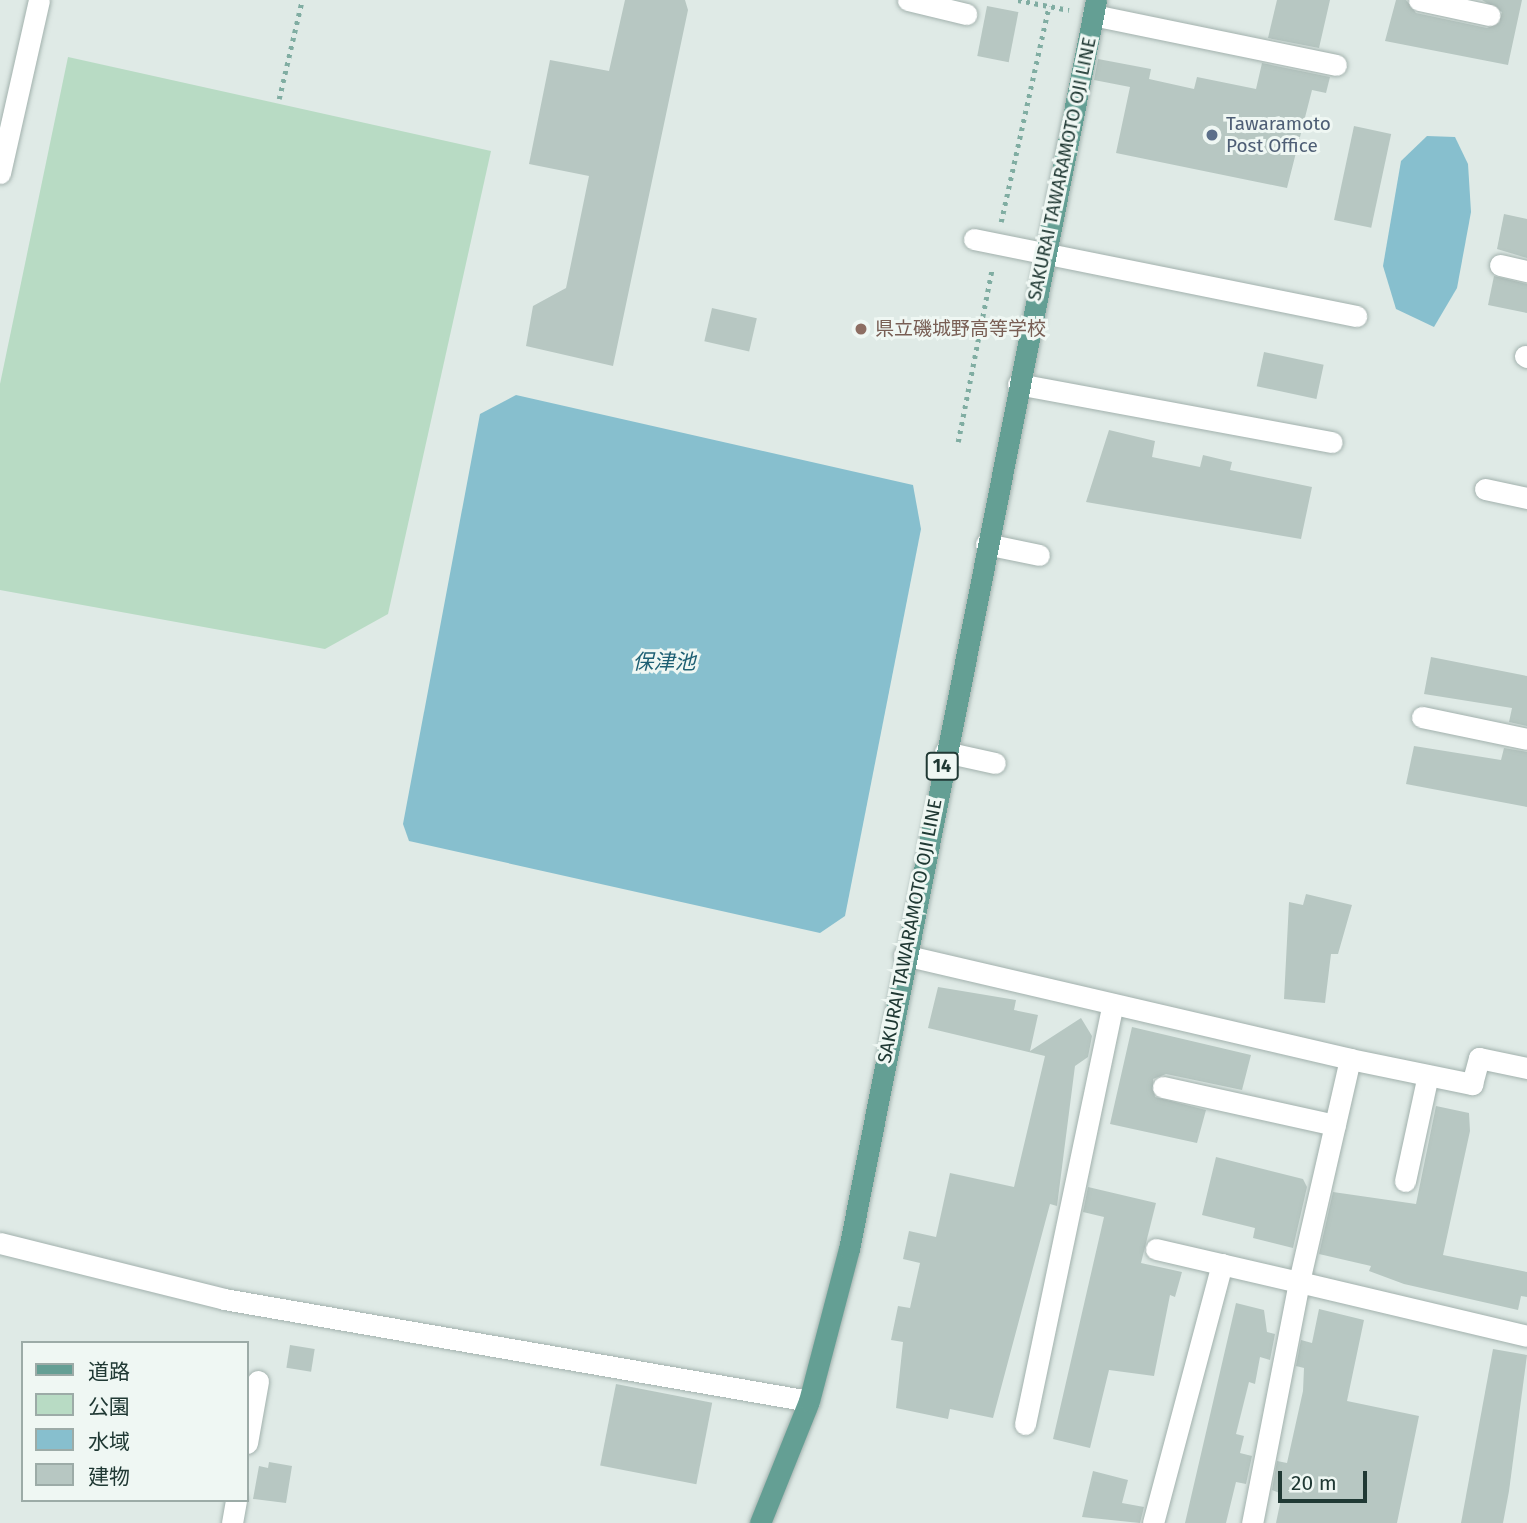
<!DOCTYPE html>
<html>
<head>
<meta charset="utf-8">
<style>
	body { margin:0 }
	#map { position:relative; width:1527px; height:1523px; overflow:hidden; background:#dfeae6; font-family:"Fira Sans","Noto Sans JP",sans-serif }
	div>[style] { position:absolute }
	.green>* { inset:0; background:#b8dbc4 }
	.water>* { inset:0; background:#87bfce }
	.building>* { inset:0; background:#b7c7c2; transform-origin:0 0 }
	.path>* { height:4.5px; margin-top:-2.25px; transform-origin:0; background:repeating-linear-gradient(90deg,#80ada2 0 3.5px,transparent 0 8.5px) }
	.roads { filter:drop-shadow(0 0 2px #a2b1ad) drop-shadow(0 0 2px #a2b1ad) }
	.minor>* { height:21px; margin:-10.5px; padding:0 10.5px; transform-origin:10.5px; border-radius:10.5px; background:#fff }
	.major>* { height:21px; margin:-10.5px; padding:0 10.5px; transform-origin:10.5px; border-radius:10.5px; background:#649f94 }
	.dots>* { width:19px; height:19px; translate:-50% -50%; box-sizing:border-box; border:4px solid #eff7f3; border-radius:50% }
	span { translate:-50% -50%; white-space:nowrap; text-align:center; line-height:1.15; -webkit-text-stroke:6px #eff7f3; paint-order:stroke }
	.shield-label span { padding:2px 5px; background:#eff7f3; border:2px solid; border-radius:5px; -webkit-text-stroke-width:0 }
	.shield-label { font-size:18px; color:#203934; font-weight:700 }
	.service-label { font-size:19px; color:#4e5e75 }
	.left { translate:0 -50%; text-align:left }
	.street-label { font-size:19px; color:#203934 }
	.education-label { font-size:19px; color:#785e54 }
	.water-label { font-size:21px; color:#1d5f73; font-style:italic }
	.legend { position:absolute; left:21px; top:1341px; width:228px; height:161px; box-sizing:border-box; background:#eff7f3; border:2px solid #9caba7; margin:0; padding:9px 12px; list-style:none; font-size:21px; color:#203934 }
	.legend li { display:flex; align-items:center; gap:14px; height:35px }
	.legend b { width:35px; border:2px solid #9caba7 }
	.scale { position:absolute; left:1278px; top:1471px; width:89px; height:32px; box-sizing:border-box; border:4px solid #203934; border-top:0; padding-left:9px; font-size:21px; line-height:24px; white-space:nowrap; color:#203934; -webkit-text-stroke:5px #eff7f3; paint-order:stroke }
</style>
</head>
<body>
<div id="map">
	<div class="green">
		<div style="clip-path:polygon(68px 57px,491px 151px,388px 614px,325px 649px,0 590px,0 384px)"></div>
	</div>
	<div class="water">
		<div style="clip-path:polygon(1427px 136px,1455px 137px,1468px 164px,1471px 212px,1457px 288px,1434px 327px,1396px 309px,1383px 266px,1401px 161px)"></div>
		<div style="clip-path:polygon(516px 395px,913px 485px,921px 529px,845px 916px,820px 933px,409px 841px,403px 824px,480px 414px)"></div>
	</div>
	<div class="building">
		<div style="clip-path:polygon(625px 0,685px 0,688px 10px,613px 366px,526px 346px,533px 306px,566px 288px,589px 176px,529px 164px,550px 60px,609px 71px)"></div>
		<div style="clip-path:polygon(1277px 0,1330px 0,1319px 48px,1268px 38px)"></div>
		<div style="clip-path:polygon(1396px 0,1406px 0,1416px 13px,1487px 28px,1499px 23px,1502px 12px,1482px 0,1522px 0,1508px 65px,1385px 41px)"></div>
		<div style="left:987px;top:6px;width:32px;height:51px;rotate:11deg"></div>
		<div style="clip-path:polygon(1098px 59px,1151px 69px,1149px 79px,1194px 89px,1197px 77px,1256px 89px,1262px 63px,1330px 77px,1326px 93px,1312px 90px,1287px 188px,1116px 153px,1130px 87px,1094px 80px)"></div>
		<div style="left:1354px;top:126px;width:38px;height:96px;rotate:12deg"></div>
		<div style="clip-path:polygon(1504px 214px,1527px 219px,1527px 258px,1497px 249px)"></div>
		<div style="clip-path:polygon(1494px 276px,1527px 284px,1527px 313px,1488px 305px)"></div>
		<div style="left:712px;top:308px;width:46px;height:34px;rotate:13deg"></div>
		<div style="left:1264px;top:352px;width:61px;height:35px;rotate:12deg"></div>
		<div style="clip-path:polygon(1109px 430px,1155px 441px,1152px 457px,1200px 467px,1203px 455px,1232px 462px,1230px 470px,1312px 487px,1301px 539px,1086px 502px)"></div>
		<div style="clip-path:polygon(1431px 657px,1527px 676px,1527px 726px,1509px 722px,1512px 708px,1424px 694px)"></div>
		<div style="clip-path:polygon(1414px 746px,1501px 760px,1504px 748px,1527px 752px,1527px 807px,1406px 784px)"></div>
		<div style="clip-path:polygon(1306px 894px,1352px 905px,1338px 954px,1331px 954px,1325px 1003px,1284px 999px,1289px 902px,1303px 905px)"></div>
		<div style="clip-path:polygon(938px 987px,1016px 1000px,1014px 1010px,1038px 1015px,1030px 1051px,1081px 1018px,1092px 1036px,1088px 1057px,1075px 1066px,1057px 1206px,1050px 1204px,993px 1418px,950px 1409px,948px 1419px,896px 1408px,903px 1342px,891px 1340px,898px 1306px,910px 1308px,920px 1263px,903px 1259px,909px 1231px,936px 1237px,950px 1173px,1014px 1187px,1045px 1056px,928px 1028px)"></div>
		<div style="clip-path:polygon(1132px 1027px,1251px 1055px,1242px 1090px,1166px 1074px,1153px 1079px,1155px 1097px,1206px 1110px,1197px 1143px,1110px 1124px)"></div>
		<div style="clip-path:polygon(1436px 1106px,1469px 1113px,1470px 1131px,1443px 1255px,1527px 1272px,1527px 1297px,1521px 1296px,1518px 1310px,1404px 1284px,1369px 1271px,1371px 1266px,1319px 1254px,1333px 1192px,1416px 1204px)"></div>
		<div style="clip-path:polygon(1216px 1157px,1303px 1179px,1307px 1187px,1293px 1248px,1253px 1238px,1255px 1228px,1202px 1215px)"></div>
		<div style="clip-path:polygon(1088px 1187px,1156px 1203px,1141px 1263px,1182px 1272px,1175px 1297px,1170px 1295px,1154px 1376px,1109px 1370px,1090px 1448px,1053px 1439px,1104px 1217px,1083px 1212px)"></div>
		<div style="clip-path:polygon(1236px 1303px,1264px 1310px,1267px 1332px,1275px 1334px,1270px 1360px,1260px 1357px,1255px 1384px,1249px 1382px,1236px 1434px,1244px 1436px,1240px 1453px,1252px 1456px,1246px 1484px,1236px 1482px,1226px 1523px,1185px 1523px)"></div>
		<div style="clip-path:polygon(1319px 1309px,1364px 1320px,1347px 1401px,1419px 1416px,1397px 1523px,1276px 1523px,1282px 1494px,1272px 1490px,1277px 1461px,1287px 1463px,1303px 1391px,1304px 1368px,1296px 1366px,1301px 1340px,1312px 1343px)"></div>
		<div style="left:290px;top:1345px;width:25px;height:23px;rotate:9deg"></div>
		<div style="clip-path:polygon(1493px 1349px,1527px 1355px,1509px 1491px,1503px 1523px,1461px 1523px)"></div>
		<div style="left:616px;top:1384px;width:98px;height:83px;rotate:11deg"></div>
		<div style="clip-path:polygon(269px 1462px,292px 1466px,286px 1503px,253px 1499px,259px 1466px,268px 1468px)"></div>
		<div style="clip-path:polygon(1093px 1471px,1128px 1480px,1122px 1503px,1144px 1507px,1140px 1523px,1082px 1517px)"></div>
	</div>
	<div class="path">
		<div style="left:1018px;top:0;width:52px;rotate:11.1deg"></div>
		<div style="left:279px;top:99px;width:102px;rotate:-76.9deg"></div>
		<div style="left:1001px;top:222px;width:221px;rotate:-77.5deg"></div>
		<div style="left:958px;top:442px;width:177px;rotate:-78.9deg"></div>
	</div>
	<div class="roads">
		<div class="minor">
			<div style="left:908px;top:0;width:60px;rotate:13.6deg"></div>
			<div style="left:1419px;top:0;width:72px;rotate:12.1deg"></div>
			<div style="left:1093px;top:15px;width:248px;rotate:11.6deg"></div>
			<div style="left:0;top:173px;width:177px;rotate:-77.3deg"></div>
			<div style="left:974px;top:239px;width:390px;rotate:11.4deg"></div>
			<div style="left:1500px;top:265px;width:28px;rotate:13deg"></div>
			<div style="left:1525px;top:356px;width:2px;rotate:27deg"></div>
			<div style="left:1018px;top:384px;width:319px;rotate:10.5deg"></div>
			<div style="left:1485px;top:489px;width:43px;rotate:12.1deg"></div>
			<div style="left:986px;top:544px;width:54px;rotate:11.7deg"></div>
			<div style="left:1422px;top:717px;width:107px;rotate:11.8deg"></div>
			<div style="left:945px;top:752px;width:51px;rotate:12.4deg"></div>
			<div style="left:904px;top:955px;width:458px;rotate:13.1deg"></div>
			<div style="left:1350px;top:1059px;width:229px;rotate:102.9deg"></div>
			<div style="left:1299px;top:1282px;width:234px;rotate:13.3deg"></div>
			<div style="left:1350px;top:1059px;width:125px;rotate:11.6deg"></div>
			<div style="left:1472px;top:1084px;width:27px;rotate:-75deg"></div>
			<div style="left:1479px;top:1058px;width:49px;rotate:11.8deg"></div>
			<div style="left:1163px;top:1087px;width:176px;rotate:12.5deg"></div>
			<div style="left:1405px;top:1181px;width:108px;rotate:-77.8deg"></div>
			<div style="left:0;top:1243px;width:231px;rotate:14deg"></div>
			<div style="left:224px;top:1299px;width:594px;rotate:9.89deg"></div>
			<div style="left:1156px;top:1249px;width:147px;rotate:13deg"></div>
			<div style="left:1299px;top:1282px;width:246px;rotate:101deg"></div>
			<div style="left:1025px;top:1424px;width:427px;rotate:-78.2deg"></div>
			<div style="left:247px;top:1443px;width:63px;rotate:-79.9deg"></div>
			<div style="left:232px;top:1523px;width:23px;rotate:-80deg"></div>
			<div style="left:1153px;top:1523px;width:268px;rotate:-75.1deg"></div>
		</div>
		<div class="major">
			<div style="left:760px;top:1523px;width:131px;rotate:-68.1deg"></div>
			<div style="left:809px;top:1401px;width:157px;rotate:-75.3deg"></div>
			<div style="left:849px;top:1249px;width:1273px;rotate:-78.81deg"></div>
		</div>
	</div>
	<div class="dots">
		<div style="left:1212px;top:135px;background:#5c6f8a"></div>
		<div style="left:861px;top:329px;background:#8d6e63"></div>
	</div>
	<div class="shield-label">
		<span style="left:942px;top:766px">14</span>
	</div>
	<div class="service-label">
		<span class="left" style="left:1226px;top:135px">Tawaramoto<br>Post Office</span>
	</div>
	<div class="street-label">
		<span style="left:1062px;top:169px;rotate:-78deg">SAKURAI TAWARAMOTO OJI LINE</span>
		<span style="left:910px;top:931px;rotate:-79deg">SAKURAI TAWARAMOTO OJI LINE</span>
	</div>
	<div class="education-label">
		<span class="left" style="left:875px;top:329px">県立磯城野高等学校</span>
	</div>
	<div class="water-label">
		<span style="left:664px;top:662px">保津池</span>
	</div>
	<ul class="legend">
	<li><b style="height:9px;background:#649f94"></b>道路</li>
	<li><b style="height:19px;background:#b8dbc4"></b>公園</li>
	<li><b style="height:19px;background:#87bfce"></b>水域</li>
	<li><b style="height:19px;background:#b7c7c2"></b>建物</li>
	</ul>
	<div class="scale">20 m</div>
</div>
</body>
</html>
